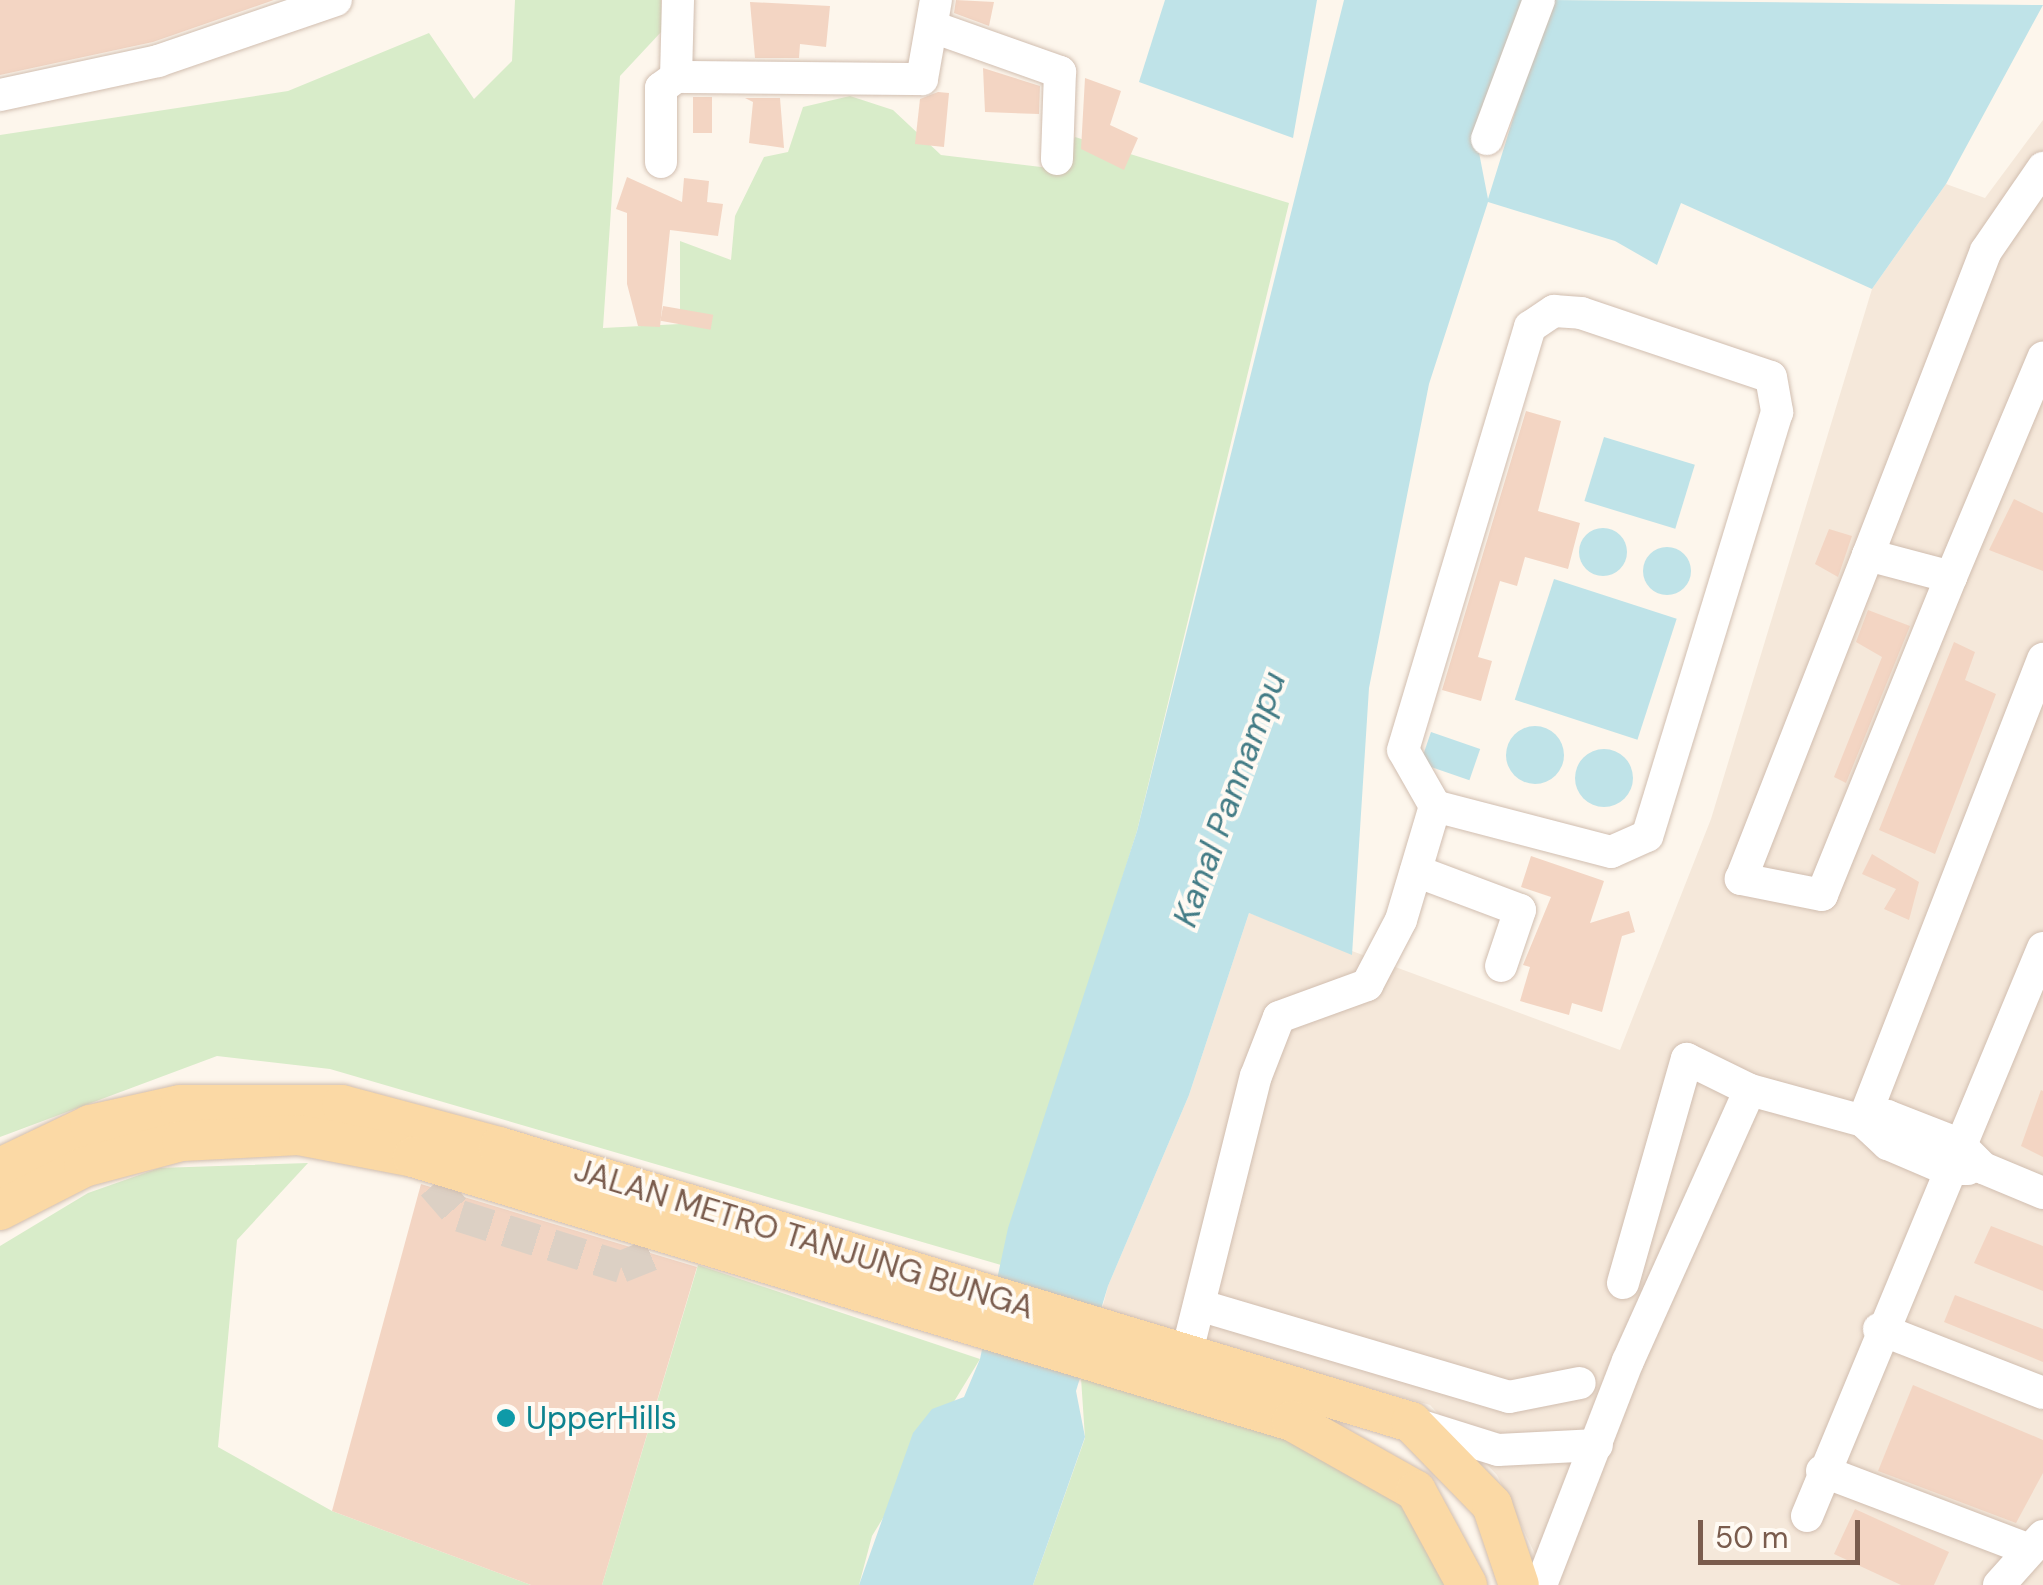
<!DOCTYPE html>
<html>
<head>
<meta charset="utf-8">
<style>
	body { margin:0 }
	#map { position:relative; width:2043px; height:1585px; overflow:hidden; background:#fdf6ec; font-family:"DM Sans",sans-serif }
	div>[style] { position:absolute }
	.residential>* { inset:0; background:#f5e8da }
	.green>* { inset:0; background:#d8ecc9 }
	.water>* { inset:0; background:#bfe3e8; transform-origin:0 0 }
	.round { border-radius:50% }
	.building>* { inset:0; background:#f3d5c3; transform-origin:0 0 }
	.minor-tunnel>* { height:32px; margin-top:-16px; transform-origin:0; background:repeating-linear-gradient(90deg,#dcd0c4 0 32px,transparent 0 48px) }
	.roads { filter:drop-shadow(0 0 2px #d1beb0) drop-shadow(0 0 2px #d1beb0) }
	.minor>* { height:32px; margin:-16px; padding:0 16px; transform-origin:16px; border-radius:16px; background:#fff }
	.major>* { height:40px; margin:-20px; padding:0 20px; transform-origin:20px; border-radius:20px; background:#fbd9a5 }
	.dots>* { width:28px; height:28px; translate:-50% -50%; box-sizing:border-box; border:5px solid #fffaf3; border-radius:50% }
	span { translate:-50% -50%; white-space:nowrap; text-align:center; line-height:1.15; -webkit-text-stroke:8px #fffaf3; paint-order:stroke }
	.street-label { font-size:32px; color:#7a5c4d }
	.culture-label { font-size:32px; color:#0d838f }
	.left { translate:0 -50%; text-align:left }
	.water-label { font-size:35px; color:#437c86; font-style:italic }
	.scale { position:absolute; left:1698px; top:1520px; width:162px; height:45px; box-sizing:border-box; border:5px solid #7a5c4d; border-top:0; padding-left:12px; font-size:30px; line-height:35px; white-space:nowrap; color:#7a5c4d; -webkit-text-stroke:8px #fffaf3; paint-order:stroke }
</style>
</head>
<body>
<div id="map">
	<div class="residential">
		<div style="clip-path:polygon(2043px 120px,2043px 1585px,1550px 1585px,1497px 1475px,1430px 1405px,1101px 1313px,1108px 1286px,1189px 1095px,1249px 913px,1620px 1050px,1711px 819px,1872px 289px,1946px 184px,1985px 198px)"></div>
	</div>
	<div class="green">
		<div style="clip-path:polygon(515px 0,661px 0,662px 31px,620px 76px,603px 328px,680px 324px,680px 241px,731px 260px,735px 216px,764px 157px,788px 152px,803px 107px,850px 96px,893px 110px,941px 155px,1066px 170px,1075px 137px,1289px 203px,1137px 831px,1001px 1265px,330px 1069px,217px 1056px,0 1137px,0 135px,288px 91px,429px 33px,474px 99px,512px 61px)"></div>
		<div style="clip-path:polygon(308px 1163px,237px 1240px,218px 1447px,332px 1511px,531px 1585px,0 1585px,0 1246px,88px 1193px,159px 1168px)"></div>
		<div style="clip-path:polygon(698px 1265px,980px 1359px,872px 1536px,859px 1585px,602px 1585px)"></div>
		<div style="clip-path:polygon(1081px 1378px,1337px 1454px,1388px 1488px,1422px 1529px,1446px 1585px,1033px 1585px,1085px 1438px)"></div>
	</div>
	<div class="water">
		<div style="clip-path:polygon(1165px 0,1317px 0,1293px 138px,1139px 82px)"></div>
		<div style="clip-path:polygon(1344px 0,1526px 0,1476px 137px,1488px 199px,1550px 0,2043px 5px,1946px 184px,1872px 289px,1681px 203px,1657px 265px,1615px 241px,1488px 202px,1429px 384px,1369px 688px,1352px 955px,1249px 913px,1189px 1095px,1108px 1286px,1076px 1391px,1085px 1437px,1033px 1585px,859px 1585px,913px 1433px,932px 1409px,964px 1397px,980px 1359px,1008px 1228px,1137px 831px)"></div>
		<div style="left:1604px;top:437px;width:95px;height:67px;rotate:17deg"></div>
		<div class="round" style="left:1579px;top:528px;width:48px;height:48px"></div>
		<div class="round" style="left:1643px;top:547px;width:48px;height:48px"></div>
		<div style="left:1554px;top:579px;width:129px;height:127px;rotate:18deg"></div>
		<div class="round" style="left:1506px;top:726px;width:58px;height:58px"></div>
		<div style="left:1431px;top:732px;width:52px;height:33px;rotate:19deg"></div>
		<div class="round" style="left:1575px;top:749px;width:58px;height:58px"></div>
	</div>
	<div class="building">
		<div style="clip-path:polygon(0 0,274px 0,153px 42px,0 75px)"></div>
		<div style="clip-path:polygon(956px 0,994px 2px,989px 26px,954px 13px)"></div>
		<div style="clip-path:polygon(750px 2px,830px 6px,826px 47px,800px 44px,799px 58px,755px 58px)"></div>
		<div style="clip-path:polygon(983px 68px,1040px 86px,1039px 114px,985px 112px)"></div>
		<div style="clip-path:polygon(1085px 78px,1121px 91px,1110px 125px,1138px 138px,1124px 170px,1081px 149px)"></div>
		<div style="clip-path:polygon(938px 92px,949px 93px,944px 147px,915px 144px,920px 99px)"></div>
		<div style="left:693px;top:97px;width:19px;height:36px"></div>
		<div style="clip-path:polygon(745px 98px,780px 98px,784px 148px,749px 143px,753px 102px)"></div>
		<div style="clip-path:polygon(627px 177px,682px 202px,684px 178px,709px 181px,707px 202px,723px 204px,718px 236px,670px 230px,660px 327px,638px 326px,627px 284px,627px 213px,616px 209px)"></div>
		<div style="left:663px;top:306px;width:51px;height:15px;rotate:10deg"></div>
		<div style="clip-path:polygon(1526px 411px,1561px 421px,1538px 511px,1580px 523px,1568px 569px,1525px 557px,1517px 586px,1500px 581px,1478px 657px,1492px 661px,1481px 701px,1442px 690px)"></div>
		<div style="clip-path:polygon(2014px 499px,2043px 513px,2043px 571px,1989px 550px)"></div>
		<div style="clip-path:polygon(1829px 529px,1852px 536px,1838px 577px,1815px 564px)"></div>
		<div style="clip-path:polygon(1868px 610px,1910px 626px,1846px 783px,1834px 777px,1882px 657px,1856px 642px)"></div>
		<div style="clip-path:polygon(1954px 642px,1975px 652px,1965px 680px,1996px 694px,1935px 854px,1879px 830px)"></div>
		<div style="clip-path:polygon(1872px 854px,1919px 882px,1909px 920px,1884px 909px,1896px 889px,1862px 874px)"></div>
		<div style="clip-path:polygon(1531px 856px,1604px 881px,1590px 923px,1629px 911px,1635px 932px,1622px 936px,1602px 1012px,1572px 1003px,1569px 1015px,1520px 1001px,1530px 967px,1523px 965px,1551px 897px,1521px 887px)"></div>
		<div style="clip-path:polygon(2041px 1090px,2043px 1091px,2043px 1157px,2021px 1146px)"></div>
		<div style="clip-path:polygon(421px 1184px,697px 1267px,602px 1585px,531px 1585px,332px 1511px)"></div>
		<div style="clip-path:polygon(1991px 1226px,2043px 1246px,2043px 1291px,1974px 1263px)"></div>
		<div style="clip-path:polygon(1955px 1295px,2043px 1329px,2043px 1362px,1944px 1322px)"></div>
		<div style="clip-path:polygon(1913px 1385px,2043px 1440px,2043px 1473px,2016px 1523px,1878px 1471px)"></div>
		<div style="clip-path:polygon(1855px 1509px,1949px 1552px,1934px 1585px,1901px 1585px,1834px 1554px)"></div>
	</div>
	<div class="minor-tunnel">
		<div style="left:433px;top:1185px;width:41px;rotate:48.9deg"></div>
		<div style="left:460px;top:1216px;width:169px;rotate:17.6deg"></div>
		<div style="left:621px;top:1267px;width:38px;rotate:-22deg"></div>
	</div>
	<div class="roads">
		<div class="minor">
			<div style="left:933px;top:27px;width:135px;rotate:19.5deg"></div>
			<div style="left:1060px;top:72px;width:87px;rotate:92deg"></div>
			<div style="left:676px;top:77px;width:246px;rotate:0.5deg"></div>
			<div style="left:922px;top:79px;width:80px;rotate:-80deg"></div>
			<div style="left:0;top:95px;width:162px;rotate:-12.1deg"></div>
			<div style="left:158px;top:61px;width:188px;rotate:-18.9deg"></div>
			<div style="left:1487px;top:139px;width:148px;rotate:-69.5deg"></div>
			<div style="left:661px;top:162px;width:74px;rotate:-90deg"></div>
			<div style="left:661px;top:88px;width:19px;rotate:-36deg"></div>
			<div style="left:676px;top:77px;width:77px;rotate:-88.5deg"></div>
			<div style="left:1868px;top:555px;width:86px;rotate:14.8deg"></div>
			<div style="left:1951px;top:577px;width:343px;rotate:112.1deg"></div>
			<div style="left:1822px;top:895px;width:83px;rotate:-168.8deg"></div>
			<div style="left:1741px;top:879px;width:348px;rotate:-68.6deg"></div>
			<div style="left:1868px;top:555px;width:326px;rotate:-68.8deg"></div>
			<div style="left:1986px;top:251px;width:101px;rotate:-55.5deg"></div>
			<div style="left:1951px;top:577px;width:238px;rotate:-67.2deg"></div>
			<div style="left:1416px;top:871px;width:111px;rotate:20.6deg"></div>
			<div style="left:1520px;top:910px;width:59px;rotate:108.7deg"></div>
			<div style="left:1863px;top:1121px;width:496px;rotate:-68.7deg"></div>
			<div style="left:1863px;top:1121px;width:34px;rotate:43deg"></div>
			<div style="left:1888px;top:1144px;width:63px;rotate:23.3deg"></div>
			<div style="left:1946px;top:1169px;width:22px"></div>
			<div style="left:1623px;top:1283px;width:233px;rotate:-74.1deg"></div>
			<div style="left:1687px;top:1059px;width:70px;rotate:26.2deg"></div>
			<div style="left:1202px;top:1306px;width:320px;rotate:16.5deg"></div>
			<div style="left:1509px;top:1397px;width:72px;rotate:-11.2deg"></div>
			<div style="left:1879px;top:1329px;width:176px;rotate:21.3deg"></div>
			<div style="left:1187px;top:1352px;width:284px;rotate:-76deg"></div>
			<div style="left:1256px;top:1076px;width:63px;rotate:-68.7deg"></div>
			<div style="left:1279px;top:1017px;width:94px;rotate:-20deg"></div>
			<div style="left:1367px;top:985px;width:73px;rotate:-62.4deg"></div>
			<div style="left:1401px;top:920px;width:119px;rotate:-73.4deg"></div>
			<div style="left:1435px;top:806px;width:64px;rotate:-119.7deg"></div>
			<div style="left:1403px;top:750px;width:442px;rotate:-73.3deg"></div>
			<div style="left:1530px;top:327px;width:29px;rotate:-34deg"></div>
			<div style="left:1554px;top:311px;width:27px;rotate:4deg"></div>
			<div style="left:1581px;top:313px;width:200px;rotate:18.6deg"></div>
			<div style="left:1771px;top:377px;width:36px;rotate:80deg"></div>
			<div style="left:1777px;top:412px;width:443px;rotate:107deg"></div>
			<div style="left:1647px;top:836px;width:39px;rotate:156deg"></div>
			<div style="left:1611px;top:852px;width:182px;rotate:-165.4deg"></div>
			<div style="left:1412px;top:1423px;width:90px;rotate:17.4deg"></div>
			<div style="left:1498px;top:1450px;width:99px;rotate:-2.9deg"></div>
			<div style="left:1822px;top:1471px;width:222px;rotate:20.8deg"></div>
			<div style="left:1807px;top:1516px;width:615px;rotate:-67.44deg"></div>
			<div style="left:1541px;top:1585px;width:240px;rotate:-68.8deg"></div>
			<div style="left:1628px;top:1361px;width:297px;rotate:-65.8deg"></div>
			<div style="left:1750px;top:1090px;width:117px;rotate:15.3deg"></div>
			<div style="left:1863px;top:1121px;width:25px;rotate:-12deg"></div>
			<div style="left:1887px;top:1116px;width:77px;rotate:21.3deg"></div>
			<div style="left:1959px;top:1144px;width:34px;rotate:45deg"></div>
			<div style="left:1983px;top:1168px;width:65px;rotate:22.6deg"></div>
			<div style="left:1999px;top:1585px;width:66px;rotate:-48.1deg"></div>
		</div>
		<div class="major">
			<div style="left:0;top:1168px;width:100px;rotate:-25.5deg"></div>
			<div style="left:90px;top:1125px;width:92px;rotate:-12.5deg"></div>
			<div style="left:180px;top:1105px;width:162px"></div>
			<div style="left:342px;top:1105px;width:163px;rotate:15deg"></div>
			<div style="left:499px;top:1147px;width:953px;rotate:16.78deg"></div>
			<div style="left:1411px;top:1422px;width:116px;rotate:45.7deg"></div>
			<div style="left:1492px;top:1505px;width:84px;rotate:71.4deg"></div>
			<div style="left:0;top:1210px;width:94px;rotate:-27.1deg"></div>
			<div style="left:84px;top:1167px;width:101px;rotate:-14.9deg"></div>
			<div style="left:182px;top:1141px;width:117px;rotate:-2.9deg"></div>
			<div style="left:299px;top:1135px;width:116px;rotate:10.9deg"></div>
			<div style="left:413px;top:1157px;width:918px;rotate:16.72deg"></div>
			<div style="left:1292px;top:1421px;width:142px;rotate:29.4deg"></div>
			<div style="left:1416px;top:1491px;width:107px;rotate:61.5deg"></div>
		</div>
	</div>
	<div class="dots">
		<div style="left:506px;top:1418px;background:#0f9aa8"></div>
	</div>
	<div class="street-label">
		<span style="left:804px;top:1239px;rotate:17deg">JALAN METRO TANJUNG BUNGA</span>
	</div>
	<div class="culture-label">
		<span class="left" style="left:526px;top:1418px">UpperHills</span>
	</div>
	<div class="water-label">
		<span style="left:1229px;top:799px;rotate:-70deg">Kanal Pannampu</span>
	</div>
	<div class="scale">50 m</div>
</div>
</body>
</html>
